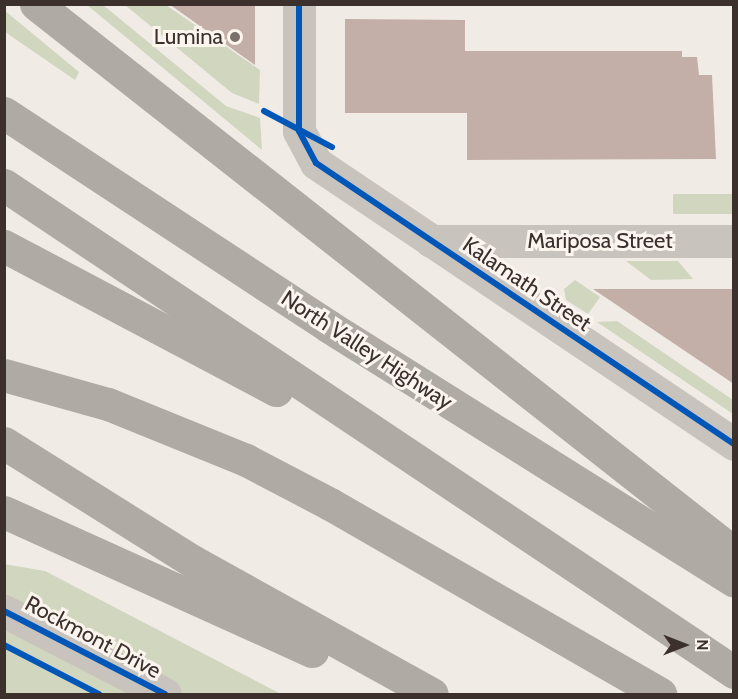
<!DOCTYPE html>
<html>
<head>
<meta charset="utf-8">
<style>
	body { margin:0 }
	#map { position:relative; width:738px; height:699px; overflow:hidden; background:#f0ebe5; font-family:Cabin,sans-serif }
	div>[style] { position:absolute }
	.green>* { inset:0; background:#d1d6bf; transform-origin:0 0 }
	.building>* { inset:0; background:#c3afa7 }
	.minor>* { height:33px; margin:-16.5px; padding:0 16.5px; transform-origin:16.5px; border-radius:16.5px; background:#c9c3be }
	.highway>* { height:33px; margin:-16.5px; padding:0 16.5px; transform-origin:16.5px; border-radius:16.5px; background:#afaaa4 }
	.cycleway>* { height:6px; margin:-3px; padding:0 3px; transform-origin:3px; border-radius:3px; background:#0057b8 }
	.dots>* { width:16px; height:16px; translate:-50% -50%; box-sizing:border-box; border:3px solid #fbf5ee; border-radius:50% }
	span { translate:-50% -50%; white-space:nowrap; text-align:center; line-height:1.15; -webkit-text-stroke:6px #fbf5ee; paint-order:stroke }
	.poi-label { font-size:22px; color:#3b302b }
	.right { translate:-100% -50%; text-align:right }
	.street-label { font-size:22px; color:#3b302b }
	.frame { position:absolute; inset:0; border:6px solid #3b302b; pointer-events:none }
	.north { position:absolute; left:654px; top:615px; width:60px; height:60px; -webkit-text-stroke:4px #fbf5ee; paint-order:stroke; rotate:90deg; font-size:16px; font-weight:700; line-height:24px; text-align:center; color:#3b302b }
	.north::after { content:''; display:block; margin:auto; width:21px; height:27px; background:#3b302b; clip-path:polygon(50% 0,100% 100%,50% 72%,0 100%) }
</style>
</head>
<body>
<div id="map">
	<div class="green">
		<div style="clip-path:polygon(87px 5px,103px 5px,226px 106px,260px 118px,262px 150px)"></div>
		<div style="clip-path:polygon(125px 5px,166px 5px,260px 70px,259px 104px,232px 93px)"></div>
		<div style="clip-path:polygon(4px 10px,79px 72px,75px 80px,5px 32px)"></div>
		<div style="left:673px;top:194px;width:60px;height:20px"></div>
		<div style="clip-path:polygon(626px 261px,678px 261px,693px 279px,651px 280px)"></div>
		<div style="clip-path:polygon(575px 280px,600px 297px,588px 314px,566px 300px,564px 289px)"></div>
		<div style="clip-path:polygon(617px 321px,733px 400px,733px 414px,597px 322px)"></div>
		<div style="clip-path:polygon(4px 564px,45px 571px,281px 694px,5px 694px)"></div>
	</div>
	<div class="building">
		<div style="clip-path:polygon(169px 4px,255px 4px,255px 65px)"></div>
		<div style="clip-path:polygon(345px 19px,465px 20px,465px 51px,682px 51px,682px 57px,697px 57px,699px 75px,712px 75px,716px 159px,467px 160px,467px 113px,345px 113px)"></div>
		<div style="clip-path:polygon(593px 289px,734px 289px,734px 384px)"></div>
	</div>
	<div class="minor">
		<div style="left:299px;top:4px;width:127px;rotate:90deg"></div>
		<div style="left:299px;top:131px;width:36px;rotate:62deg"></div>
		<div style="left:316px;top:163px;width:504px;rotate:33.91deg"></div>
		<div style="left:431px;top:241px;width:303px"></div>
		<div style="left:4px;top:611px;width:181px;rotate:27.3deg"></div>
	</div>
	<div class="highway">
		<div style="left:36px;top:4px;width:888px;rotate:38.19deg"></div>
		<div style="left:4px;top:113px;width:388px;rotate:33.3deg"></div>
		<div style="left:328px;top:326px;width:479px;rotate:32.1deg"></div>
		<div style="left:4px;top:185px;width:878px;rotate:33.71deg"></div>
		<div style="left:4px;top:246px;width:308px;rotate:27.9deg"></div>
		<div style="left:4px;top:375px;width:108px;rotate:15.6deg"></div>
		<div style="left:108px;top:404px;width:149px;rotate:22.1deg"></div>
		<div style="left:246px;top:460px;width:95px;rotate:27.6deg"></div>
		<div style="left:330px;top:504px;width:381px;rotate:29.9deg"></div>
		<div style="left:4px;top:443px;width:222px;rotate:32.1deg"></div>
		<div style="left:192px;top:561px;width:274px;rotate:29deg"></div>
		<div style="left:4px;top:512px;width:338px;rotate:24.3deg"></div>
	</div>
	<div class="cycleway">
		<div style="left:299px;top:4px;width:127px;rotate:90deg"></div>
		<div style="left:299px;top:131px;width:36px;rotate:62deg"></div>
		<div style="left:316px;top:163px;width:504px;rotate:33.91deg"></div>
		<div style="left:264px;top:111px;width:77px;rotate:27.9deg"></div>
		<div style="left:4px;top:611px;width:181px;rotate:27.3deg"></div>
		<div style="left:4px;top:645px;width:107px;rotate:27.3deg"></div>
	</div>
	<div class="dots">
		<div style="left:235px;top:37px;background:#7a716c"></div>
	</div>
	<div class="poi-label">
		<span class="right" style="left:223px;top:37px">Lumina</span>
	</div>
	<div class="street-label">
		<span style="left:600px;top:241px">Mariposa Street</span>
		<span style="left:527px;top:284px;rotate:34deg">Kalamath Street</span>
		<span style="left:367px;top:350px;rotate:33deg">North Valley Highway</span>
		<span style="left:93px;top:637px;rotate:28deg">Rockmont Drive</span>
	</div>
	<div class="frame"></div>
	<div class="north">N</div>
</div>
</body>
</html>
